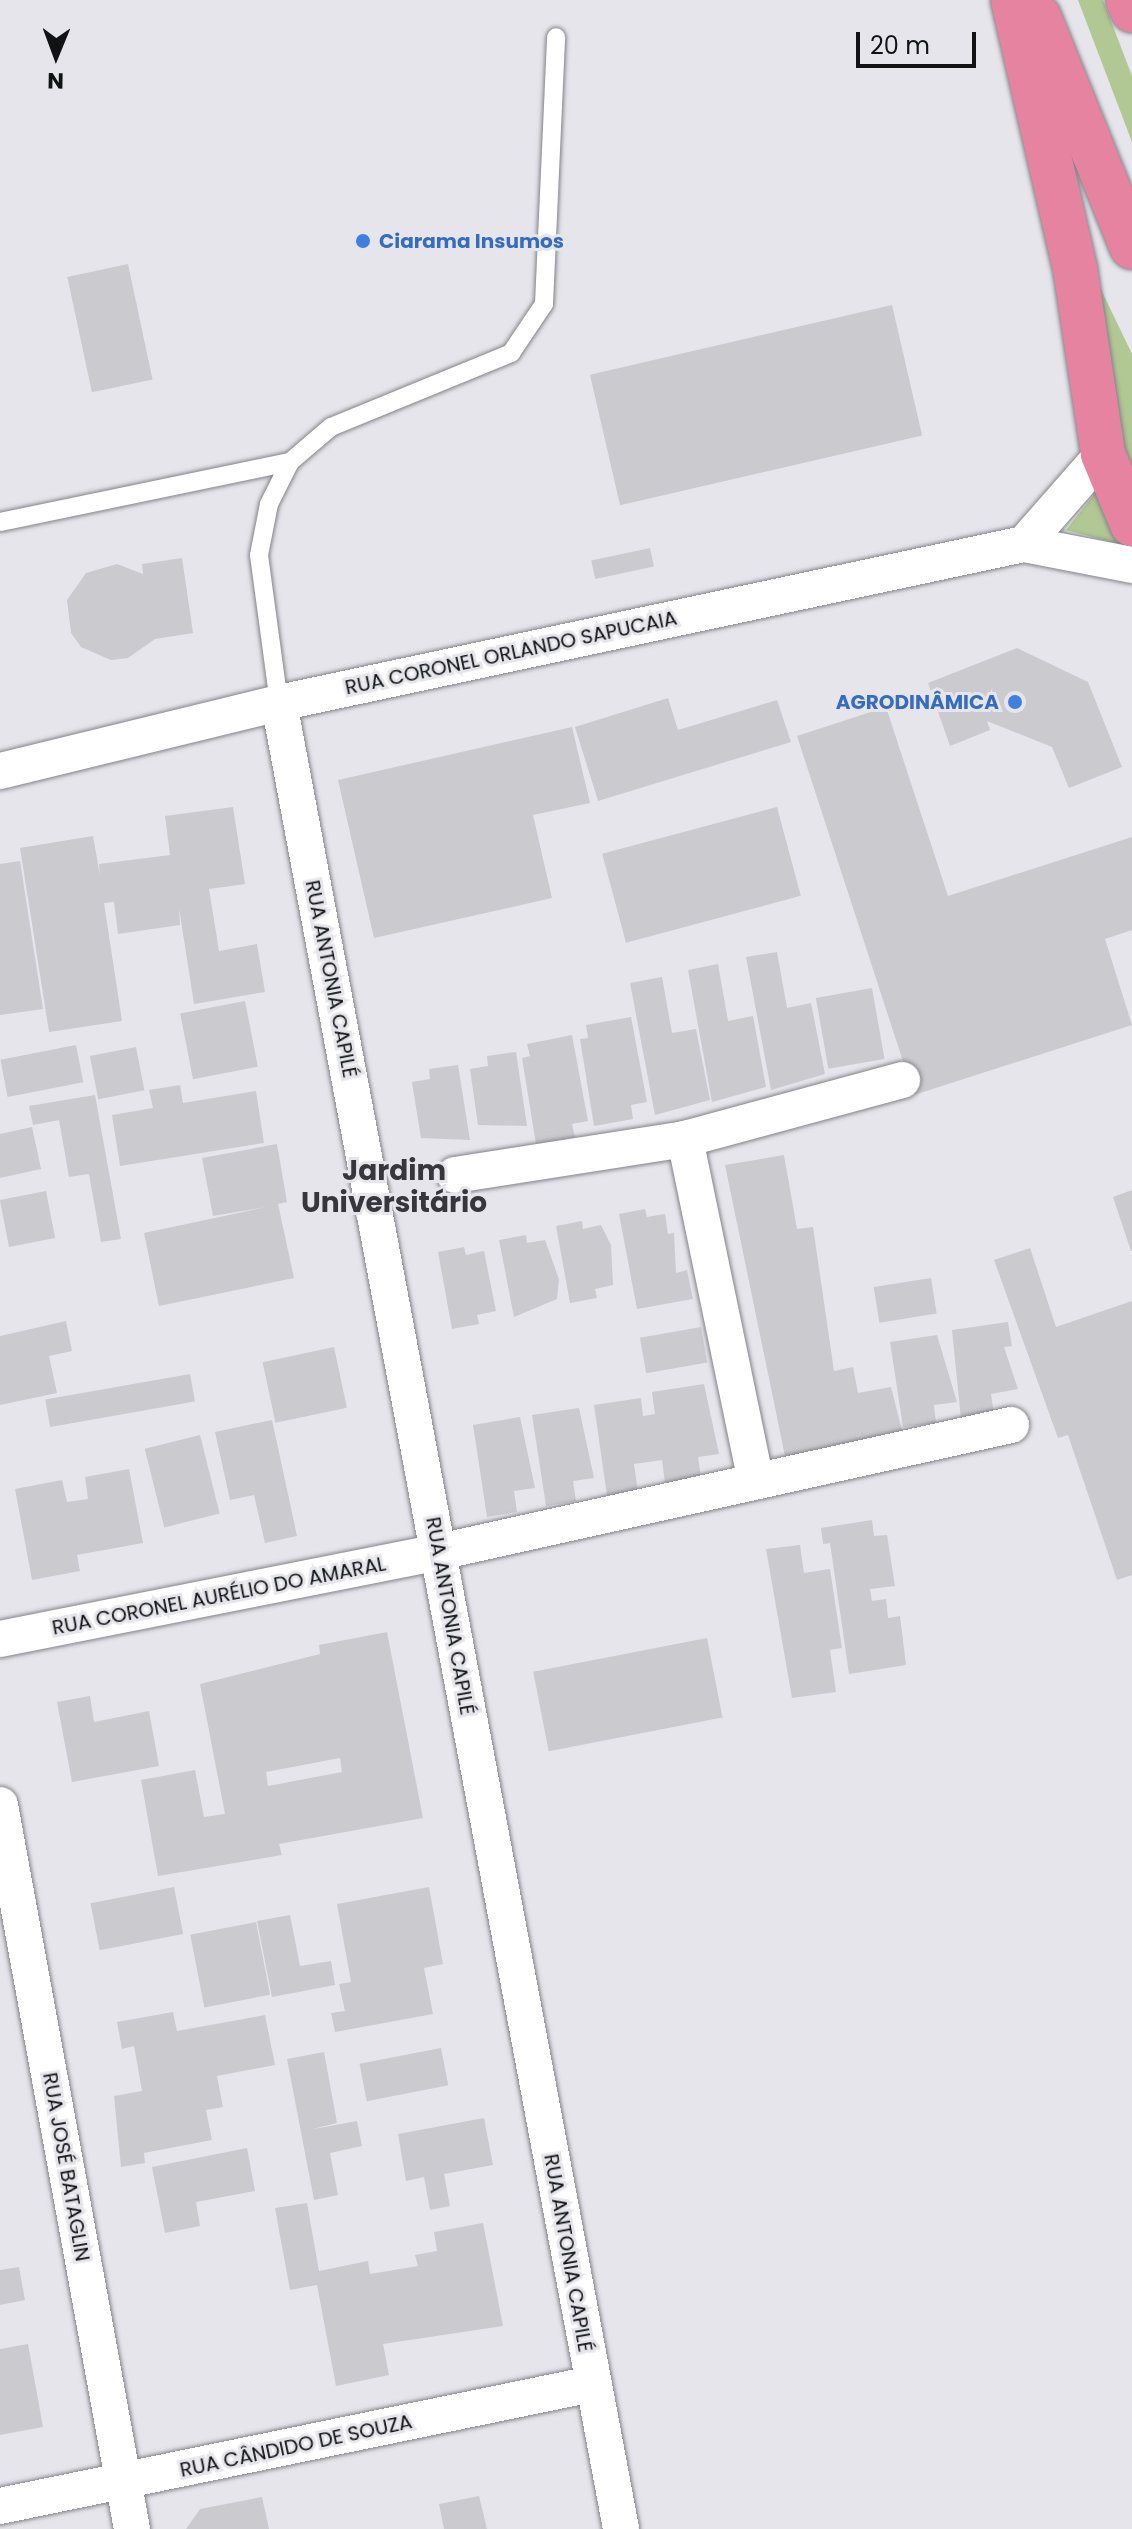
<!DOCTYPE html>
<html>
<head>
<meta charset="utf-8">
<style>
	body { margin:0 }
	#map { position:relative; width:1132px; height:2529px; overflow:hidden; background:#e5e5eb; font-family:Poppins,sans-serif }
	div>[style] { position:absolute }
	.green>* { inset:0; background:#b1c894 }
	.building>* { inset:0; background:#cbcacf; transform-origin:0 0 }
	.roads { filter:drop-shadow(0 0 2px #838388) drop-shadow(0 0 2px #838388) }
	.service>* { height:18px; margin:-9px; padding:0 9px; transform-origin:9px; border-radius:9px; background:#fff }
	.minor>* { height:36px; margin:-18px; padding:0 18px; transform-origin:18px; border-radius:18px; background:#fff }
	.trunk>* { height:44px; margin:-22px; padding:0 22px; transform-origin:22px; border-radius:22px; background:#e683a0 }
	.dots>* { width:22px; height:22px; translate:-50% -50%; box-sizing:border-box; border:4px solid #e5e5eb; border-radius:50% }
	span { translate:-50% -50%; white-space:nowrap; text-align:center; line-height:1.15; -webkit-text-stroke:6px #e5e5eb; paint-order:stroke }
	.shop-label { font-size:20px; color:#366cbe; font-weight:700 }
	.left { translate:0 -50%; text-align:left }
	.right { translate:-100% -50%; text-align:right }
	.street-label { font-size:20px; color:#111213 }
	.district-label { font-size:28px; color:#36363b; font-weight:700 }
	.north { position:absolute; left:16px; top:16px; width:80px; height:80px; -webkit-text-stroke:6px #e5e5eb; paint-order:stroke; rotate:181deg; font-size:22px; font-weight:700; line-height:32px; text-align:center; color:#111213 }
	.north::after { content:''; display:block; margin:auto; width:28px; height:36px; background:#111213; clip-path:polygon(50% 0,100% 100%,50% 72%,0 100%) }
	.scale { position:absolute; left:856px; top:32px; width:120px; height:36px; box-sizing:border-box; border:4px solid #111213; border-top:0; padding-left:10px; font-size:24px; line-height:28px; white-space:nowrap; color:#111213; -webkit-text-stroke:6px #e5e5eb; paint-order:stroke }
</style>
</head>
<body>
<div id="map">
	<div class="green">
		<div style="clip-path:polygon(1078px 0,1103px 0,1132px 76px,1132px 142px)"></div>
		<div style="clip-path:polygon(1096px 279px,1132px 354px,1132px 475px,1114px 429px)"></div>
		<div style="clip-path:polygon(1097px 491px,1125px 541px,1123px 545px,1066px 530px)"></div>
	</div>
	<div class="building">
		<div style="left:128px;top:264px;width:118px;height:62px;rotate:78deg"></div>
		<div style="left:892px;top:305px;width:134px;height:310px;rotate:77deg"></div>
		<div style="left:650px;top:548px;width:19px;height:60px;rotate:78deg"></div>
		<div style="clip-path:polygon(182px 558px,193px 633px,155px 639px,128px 658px,111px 660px,81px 647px,71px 633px,67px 600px,86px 573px,117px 564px,143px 574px,142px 564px)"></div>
		<div style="clip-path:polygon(1017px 648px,1088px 682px,1122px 767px,1069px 788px,1052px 747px,987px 721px,990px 730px,950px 746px,928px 683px)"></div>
		<div style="clip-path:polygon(668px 698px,678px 730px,777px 700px,791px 742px,598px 801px,575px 727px)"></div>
		<div style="clip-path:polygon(886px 707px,948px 896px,1132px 837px,1132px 930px,1105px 939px,1132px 1025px,914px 1095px,797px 736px)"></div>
		<div style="clip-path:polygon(572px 727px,590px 803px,533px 815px,552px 898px,374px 938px,338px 780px)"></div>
		<div style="clip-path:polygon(233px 807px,245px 884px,209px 889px,219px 951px,257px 944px,265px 992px,194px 1004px,179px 908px,180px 925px,118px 934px,114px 902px,104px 903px,122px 1021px,49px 1032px,20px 848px,93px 836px,100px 876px,99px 864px,170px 855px,165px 816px)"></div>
		<div style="left:777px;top:807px;width:92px;height:181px;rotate:75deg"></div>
		<div style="clip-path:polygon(20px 861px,43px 1009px,0 1015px,0 864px)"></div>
		<div style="clip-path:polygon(777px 952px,787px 1008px,811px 1003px,825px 1074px,771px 1090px,746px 957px)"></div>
		<div style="clip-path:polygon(718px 964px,728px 1021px,753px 1016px,766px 1087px,712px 1102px,688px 970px)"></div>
		<div style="clip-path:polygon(662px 977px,672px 1033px,696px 1029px,710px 1100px,655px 1115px,630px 983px)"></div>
		<div style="left:872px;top:988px;width:72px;height:57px;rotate:80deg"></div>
		<div style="left:245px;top:1001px;width:67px;height:66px;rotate:79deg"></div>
		<div style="clip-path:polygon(631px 1017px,647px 1102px,631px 1105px,633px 1119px,594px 1126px,580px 1039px,588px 1038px,586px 1025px)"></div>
		<div style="clip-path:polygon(572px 1035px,588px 1121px,572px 1124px,575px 1137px,536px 1144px,522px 1058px,530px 1056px,527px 1044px)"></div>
		<div style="left:76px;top:1045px;width:38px;height:77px;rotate:79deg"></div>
		<div style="left:136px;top:1047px;width:44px;height:47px;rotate:79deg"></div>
		<div style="clip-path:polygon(516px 1052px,527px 1126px,478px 1125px,470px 1069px,488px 1066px,487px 1056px)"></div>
		<div style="clip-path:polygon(458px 1065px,470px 1140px,421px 1138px,412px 1082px,430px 1079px,429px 1069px)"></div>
		<div style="clip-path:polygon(180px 1085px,183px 1103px,256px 1091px,264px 1143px,120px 1166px,112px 1115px,153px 1108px,149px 1090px)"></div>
		<div style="clip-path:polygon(95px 1095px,121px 1239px,101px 1242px,89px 1174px,69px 1177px,59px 1120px,33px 1125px,29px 1106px)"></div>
		<div style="clip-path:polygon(32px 1127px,41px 1169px,0 1178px,0 1134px)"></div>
		<div style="clip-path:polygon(277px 1144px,287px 1202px,278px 1204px,294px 1278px,159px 1306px,144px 1233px,266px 1207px,213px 1216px,202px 1158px)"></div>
		<div style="clip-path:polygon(784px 1155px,797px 1229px,813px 1227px,834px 1371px,853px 1367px,858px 1393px,891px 1387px,904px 1438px,786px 1461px,725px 1165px)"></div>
		<div style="clip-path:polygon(1132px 1190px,1132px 1251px,1131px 1251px,1113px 1197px)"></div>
		<div style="left:46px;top:1191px;width:48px;height:47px;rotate:79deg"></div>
		<div style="clip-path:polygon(645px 1209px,647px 1217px,665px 1214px,668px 1234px,674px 1233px,676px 1273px,687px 1270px,693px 1299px,637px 1309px,619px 1214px)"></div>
		<div style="clip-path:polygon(582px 1221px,583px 1229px,601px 1225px,611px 1245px,613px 1285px,595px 1289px,597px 1298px,570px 1303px,556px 1226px)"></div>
		<div style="clip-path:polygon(526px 1235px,527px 1243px,545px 1240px,559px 1279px,557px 1299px,514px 1317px,499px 1240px)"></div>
		<div style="clip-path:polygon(464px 1247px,466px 1255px,484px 1251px,496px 1311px,477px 1315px,479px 1324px,452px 1329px,438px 1252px)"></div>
		<div style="clip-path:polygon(1030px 1248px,1056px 1327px,1132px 1301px,1132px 1575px,1117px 1580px,1068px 1435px,1058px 1438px,994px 1260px)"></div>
		<div style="left:931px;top:1278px;width:36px;height:58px;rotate:81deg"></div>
		<div style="clip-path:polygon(66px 1321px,72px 1351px,49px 1356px,57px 1393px,0 1405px,0 1336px)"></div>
		<div style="clip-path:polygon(1008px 1322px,1012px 1346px,1004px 1347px,1018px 1389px,991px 1394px,994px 1414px,961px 1419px,952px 1330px)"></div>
		<div style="left:701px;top:1327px;width:36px;height:62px;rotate:80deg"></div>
		<div style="clip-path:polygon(937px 1335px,957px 1402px,934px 1405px,936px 1423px,903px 1427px,890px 1342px)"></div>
		<div style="left:334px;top:1347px;width:62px;height:73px;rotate:78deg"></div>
		<div style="left:190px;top:1374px;width:28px;height:147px;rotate:80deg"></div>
		<div style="clip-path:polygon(704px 1384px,719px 1454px,698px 1457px,701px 1477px,665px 1483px,662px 1460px,634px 1464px,638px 1492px,607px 1496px,594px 1405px,641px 1398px,643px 1416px,655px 1414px,652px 1392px)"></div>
		<div style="clip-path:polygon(579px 1408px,594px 1478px,573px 1481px,576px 1501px,546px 1506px,532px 1415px)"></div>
		<div style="clip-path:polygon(520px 1417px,535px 1488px,514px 1491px,517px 1512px,487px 1517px,473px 1425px)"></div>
		<div style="clip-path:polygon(272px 1420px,297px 1536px,265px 1543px,254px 1495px,230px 1500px,215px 1432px)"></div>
		<div style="left:200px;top:1435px;width:81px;height:57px;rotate:76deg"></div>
		<div style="clip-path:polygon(129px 1469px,143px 1543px,77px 1555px,80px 1571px,32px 1580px,15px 1489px,62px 1480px,67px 1502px,88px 1499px,85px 1477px)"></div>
		<div style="clip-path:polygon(872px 1520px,874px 1536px,887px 1535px,895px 1586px,870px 1589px,872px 1601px,886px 1599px,888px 1618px,900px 1616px,906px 1665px,849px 1674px,830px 1543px,823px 1544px,821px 1528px)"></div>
		<div style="clip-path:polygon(800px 1545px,804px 1573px,830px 1569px,842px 1648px,830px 1650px,836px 1692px,792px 1698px,766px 1549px)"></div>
		<div style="clip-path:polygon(evenodd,387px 1632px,423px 1818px,279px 1844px,282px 1855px,158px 1876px,141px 1780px,195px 1770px,204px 1817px,225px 1814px,200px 1684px,320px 1654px,319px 1645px,387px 1632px,340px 1758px,342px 1772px,268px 1786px,266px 1772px,340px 1758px)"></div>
		<div style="left:707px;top:1638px;width:81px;height:177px;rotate:79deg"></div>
		<div style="clip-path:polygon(90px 1696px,94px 1722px,149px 1711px,159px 1766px,72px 1782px,57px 1702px)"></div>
		<div style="left:174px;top:1887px;width:48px;height:85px;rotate:79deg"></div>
		<div style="clip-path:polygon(429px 1887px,443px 1964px,424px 1968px,433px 2014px,335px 2032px,331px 2013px,345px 2011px,339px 1984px,351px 1982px,337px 1904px)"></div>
		<div style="clip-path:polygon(290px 1915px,300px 1966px,331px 1961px,335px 1985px,272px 1997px,257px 1921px)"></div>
		<div style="left:256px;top:1922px;width:74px;height:67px;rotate:79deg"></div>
		<div style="clip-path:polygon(173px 2012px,177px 2031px,265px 2015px,275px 2065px,217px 2076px,223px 2107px,206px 2110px,212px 2140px,144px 2153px,145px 2163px,121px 2167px,114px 2096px,142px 2091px,134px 2046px,122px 2049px,117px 2022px)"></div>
		<div style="left:441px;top:2048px;width:38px;height:83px;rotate:79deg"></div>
		<div style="clip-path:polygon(324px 2052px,337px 2123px,309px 2130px,357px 2121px,362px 2146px,330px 2153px,338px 2195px,314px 2200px,287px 2059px)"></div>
		<div style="clip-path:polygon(484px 2118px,493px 2165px,444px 2174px,450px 2206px,430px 2210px,424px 2177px,406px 2181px,398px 2134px)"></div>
		<div style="clip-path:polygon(247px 2148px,255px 2191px,196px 2202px,200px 2226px,165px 2233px,152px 2167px)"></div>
		<div style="clip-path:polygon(307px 2203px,319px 2271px,368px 2261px,370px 2274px,418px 2266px,415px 2255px,437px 2251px,434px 2232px,483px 2223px,503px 2326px,383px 2344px,389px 2375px,336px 2386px,317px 2285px,290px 2290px,275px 2208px)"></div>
		<div style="clip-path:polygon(19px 2267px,25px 2300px,0 2305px,0 2270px)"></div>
		<div style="clip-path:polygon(28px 2344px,43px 2427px,0 2435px,0 2349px)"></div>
		<div style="clip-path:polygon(479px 2496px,487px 2529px,444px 2529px,439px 2504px)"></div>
		<div style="clip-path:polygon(262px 2497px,269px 2529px,186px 2529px,200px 2509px)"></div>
	</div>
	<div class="roads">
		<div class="service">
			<div style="left:0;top:522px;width:296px;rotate:-11.7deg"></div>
			<div style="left:279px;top:703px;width:149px;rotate:-97.7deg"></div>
			<div style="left:259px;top:555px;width:52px;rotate:-78.9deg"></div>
			<div style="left:269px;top:504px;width:47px;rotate:-63.4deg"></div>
			<div style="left:290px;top:462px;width:54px;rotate:-40.5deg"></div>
			<div style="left:331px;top:427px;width:195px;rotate:-22.3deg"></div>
			<div style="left:511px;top:353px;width:59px;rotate:-56deg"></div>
			<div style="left:544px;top:304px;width:267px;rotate:-87.4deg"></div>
		</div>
		<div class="minor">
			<div style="left:1024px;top:544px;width:120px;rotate:-48.7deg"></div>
			<div style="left:279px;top:703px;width:1858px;rotate:79.39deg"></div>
			<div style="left:0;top:771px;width:287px;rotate:-13.7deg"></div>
			<div style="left:279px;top:703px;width:762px;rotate:-12.05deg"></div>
			<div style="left:1024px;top:544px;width:110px;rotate:11deg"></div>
			<div style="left:685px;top:1139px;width:346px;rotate:78.3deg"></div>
			<div style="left:455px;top:1175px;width:233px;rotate:-8.9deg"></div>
			<div style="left:685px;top:1139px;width:225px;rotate:-15.2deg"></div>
			<div style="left:0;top:1639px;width:448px;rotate:-11.2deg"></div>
			<div style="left:439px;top:1552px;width:586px;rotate:-12.52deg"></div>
			<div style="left:0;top:1805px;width:736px;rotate:79.67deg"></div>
			<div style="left:0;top:2506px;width:604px;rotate:-11.64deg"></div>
		</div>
		<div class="trunk">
			<div style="left:1013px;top:0;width:275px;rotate:77deg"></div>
			<div style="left:1075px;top:268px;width:188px;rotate:81.4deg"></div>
			<div style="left:1103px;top:454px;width:76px;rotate:67.5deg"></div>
			<div style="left:1128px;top:0;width:11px;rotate:68deg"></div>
			<div style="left:1039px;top:17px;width:248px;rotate:68deg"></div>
		</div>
	</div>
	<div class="dots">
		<div style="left:363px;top:241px;background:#3f7fe0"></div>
		<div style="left:1015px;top:702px;background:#3f7fe0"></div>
	</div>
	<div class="shop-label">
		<span class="left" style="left:379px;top:241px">Ciarama Insumos</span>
		<span class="right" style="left:999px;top:702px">AGRODINÂMICA</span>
	</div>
	<div class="street-label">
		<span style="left:511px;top:653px;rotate:-12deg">RUA CORONEL ORLANDO SAPUCAIA</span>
		<span style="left:331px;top:979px;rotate:79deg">RUA ANTONIA CAPILÉ</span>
		<span style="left:219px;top:1596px;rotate:-11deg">RUA CORONEL AURÉLIO DO AMARAL</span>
		<span style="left:450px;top:1616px;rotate:80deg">RUA ANTONIA CAPILÉ</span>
		<span style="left:66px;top:2167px;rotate:80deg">RUA JOSÉ BATAGLIN</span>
		<span style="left:568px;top:2253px;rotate:80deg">RUA ANTONIA CAPILÉ</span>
		<span style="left:296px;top:2446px;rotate:-12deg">RUA CÂNDIDO DE SOUZA</span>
	</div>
	<div class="district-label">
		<span style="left:394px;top:1187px">Jardim<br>Universitário</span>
	</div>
	<div class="north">N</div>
	<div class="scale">20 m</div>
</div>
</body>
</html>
